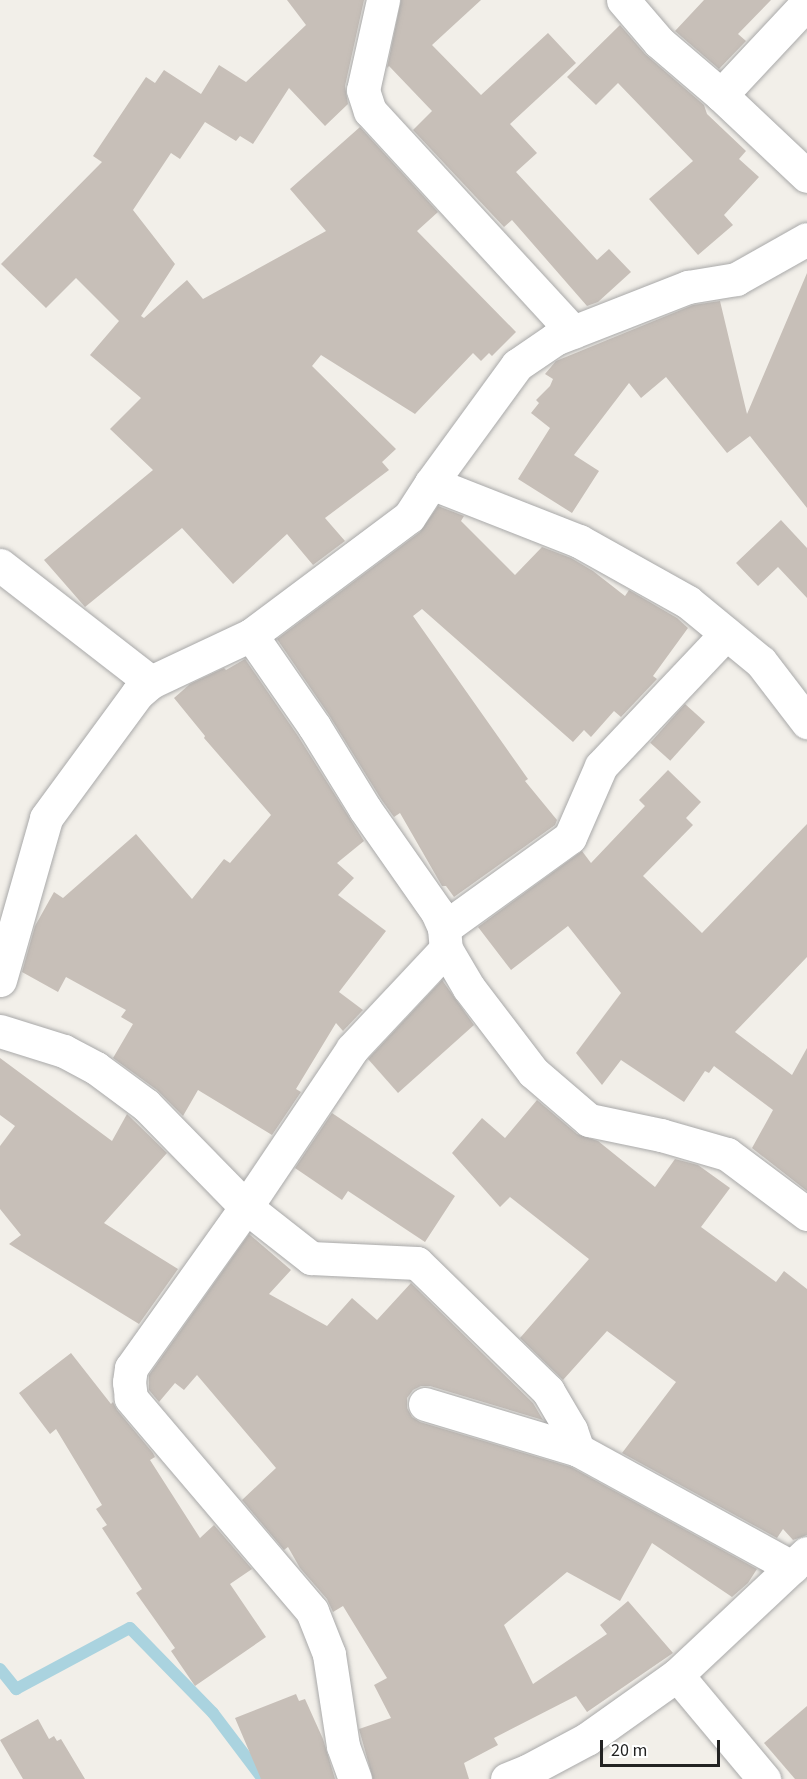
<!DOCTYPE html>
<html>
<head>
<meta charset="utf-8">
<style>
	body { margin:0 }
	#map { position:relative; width:807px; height:1779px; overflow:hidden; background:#f2efe9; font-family:"Source Sans 3",sans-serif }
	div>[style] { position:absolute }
	.stream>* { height:12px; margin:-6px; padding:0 6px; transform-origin:6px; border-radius:6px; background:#aad3df }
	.building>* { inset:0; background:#c7bfb8; transform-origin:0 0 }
	.roads { filter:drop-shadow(0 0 2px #a9a9a9) drop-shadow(0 0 2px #a9a9a9) }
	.minor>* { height:33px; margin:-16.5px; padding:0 16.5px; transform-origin:16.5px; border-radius:16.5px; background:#fff }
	span { translate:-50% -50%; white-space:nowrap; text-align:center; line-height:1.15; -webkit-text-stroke:6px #fff; paint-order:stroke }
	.scale { position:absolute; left:600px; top:1740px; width:120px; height:27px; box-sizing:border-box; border:3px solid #222; border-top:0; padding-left:8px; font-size:18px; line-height:21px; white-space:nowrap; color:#222; -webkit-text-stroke:4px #fff; paint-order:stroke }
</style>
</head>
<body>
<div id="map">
	<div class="stream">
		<div style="left:0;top:1669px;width:26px;rotate:51deg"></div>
		<div style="left:16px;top:1689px;width:129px;rotate:-28.2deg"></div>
		<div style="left:130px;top:1628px;width:119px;rotate:45.7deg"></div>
		<div style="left:213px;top:1713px;width:83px;rotate:52.9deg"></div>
	</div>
	<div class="building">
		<div style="clip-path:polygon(287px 0,364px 0,345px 86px,348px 104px,325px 126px,289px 88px,253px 144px,240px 136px,236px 141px,205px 122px,180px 159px,171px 153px,133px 210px,175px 264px,141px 316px,144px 318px,187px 280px,203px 299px,326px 231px,290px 189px,360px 127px,438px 212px,417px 231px,516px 332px,492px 356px,489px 353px,481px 361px,473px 353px,415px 414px,321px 355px,312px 366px,396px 449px,382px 462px,389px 470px,325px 518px,345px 541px,313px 565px,287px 534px,233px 584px,182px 528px,85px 607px,44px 560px,153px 470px,110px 429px,141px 398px,90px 355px,119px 321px,76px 278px,46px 308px,1px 264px,102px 162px,93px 156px,146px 77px,155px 83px,164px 70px,201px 94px,219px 65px,246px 82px,306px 25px)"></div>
		<div style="clip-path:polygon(401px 0,481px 0,432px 45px,481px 95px,548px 33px,576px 63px,510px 124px,537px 153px,516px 172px,597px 260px,609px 249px,631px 272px,598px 302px,587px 306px,512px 220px,504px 227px,413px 130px,432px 111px,389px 66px,387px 68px)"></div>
		<div style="clip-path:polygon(704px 0,771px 0,738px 34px,746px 41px,719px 69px,675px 31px)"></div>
		<div style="clip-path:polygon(620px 25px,645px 54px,704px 105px,707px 114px,746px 151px,739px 159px,759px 177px,724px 215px,733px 225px,698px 255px,649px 199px,693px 161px,618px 83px,596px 105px,567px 77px)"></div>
		<div style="clip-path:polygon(807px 273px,807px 508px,750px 436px,727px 453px,666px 377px,641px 398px,629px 383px,574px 455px,599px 471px,572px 513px,518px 479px,550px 428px,531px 413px,539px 403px,536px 400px,550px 386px,553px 379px,545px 374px,556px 361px,693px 305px,720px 301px,747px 414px)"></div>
		<div style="clip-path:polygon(438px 506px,464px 516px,461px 521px,515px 575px,542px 547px,571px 558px,593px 571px,625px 596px,629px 590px,677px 618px,688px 628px,653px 676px,657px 679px,621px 717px,614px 711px,591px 737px,584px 730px,573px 742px,422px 609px,413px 616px,528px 779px,525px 781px,557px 820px,555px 825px,454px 897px,446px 886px,442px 886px,400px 813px,394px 817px,381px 799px,329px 715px,277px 639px,420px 532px)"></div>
		<div style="clip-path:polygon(781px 520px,807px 548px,807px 598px,778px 567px,758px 586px,736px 563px)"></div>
		<div style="clip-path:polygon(245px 659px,298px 736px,364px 841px,337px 863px,354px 878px,338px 895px,386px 931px,339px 992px,363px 1010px,343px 1031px,336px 1023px,296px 1089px,301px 1092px,272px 1135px,198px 1090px,183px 1116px,157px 1090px,113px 1058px,133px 1024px,121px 1017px,126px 1010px,66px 977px,58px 992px,22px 972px,35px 926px,54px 892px,63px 898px,136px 834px,192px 899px,224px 859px,230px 863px,271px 815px,204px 738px,205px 736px,174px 698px,190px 684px,224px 668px,226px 670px)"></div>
		<div style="left:685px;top:704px;width:27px;height:52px;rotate:42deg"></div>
		<div style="clip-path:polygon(668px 770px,701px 802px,686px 818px,693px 825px,643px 876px,702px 933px,807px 824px,807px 957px,735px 1032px,792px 1075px,807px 1048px,807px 1191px,752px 1148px,773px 1110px,714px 1066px,709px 1073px,705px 1071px,684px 1102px,621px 1060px,602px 1085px,576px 1053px,621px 993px,568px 926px,511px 970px,478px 927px,582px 851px,591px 863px,645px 806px,639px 800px)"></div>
		<div style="clip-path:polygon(442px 980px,474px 1025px,398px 1093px,368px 1059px)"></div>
		<div style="clip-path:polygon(0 1058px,112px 1141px,127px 1114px,167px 1153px,104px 1223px,178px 1269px,139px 1324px,9px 1244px,21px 1235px,0 1209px,0 1146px,15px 1126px,0 1115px)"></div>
		<div style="clip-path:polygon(537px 1100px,577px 1134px,598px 1141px,655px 1187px,675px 1159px,698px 1165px,730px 1188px,701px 1227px,776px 1282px,784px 1271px,807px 1289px,807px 1535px,793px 1540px,783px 1529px,777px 1538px,622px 1453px,676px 1382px,607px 1331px,563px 1380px,520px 1338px,589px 1259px,510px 1197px,500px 1207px,452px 1153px,482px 1118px,505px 1138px)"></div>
		<div style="clip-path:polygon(332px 1113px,455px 1196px,425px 1242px,348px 1191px,342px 1200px,295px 1168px)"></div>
		<div style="clip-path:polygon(249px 1234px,291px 1270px,269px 1294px,327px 1326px,352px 1298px,377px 1320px,411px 1283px,533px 1403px,543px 1420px,430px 1386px,421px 1386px,413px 1390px,407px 1398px,407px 1408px,412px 1417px,420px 1422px,571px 1467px,757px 1569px,748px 1583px,732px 1597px,652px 1543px,620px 1601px,567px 1572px,504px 1625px,533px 1684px,607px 1634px,600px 1625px,628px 1601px,673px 1653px,587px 1712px,576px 1696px,494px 1738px,498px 1745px,464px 1763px,469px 1779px,373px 1779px,359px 1729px,391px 1718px,374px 1685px,387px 1678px,343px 1606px,333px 1612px,327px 1599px,300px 1568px,288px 1547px,284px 1550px,242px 1500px,276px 1468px,197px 1375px,184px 1390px,175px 1383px,159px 1402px,149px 1390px,149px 1375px)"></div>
		<div style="clip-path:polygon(71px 1353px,111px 1404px,113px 1402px,117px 1410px,153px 1453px,155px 1457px,150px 1460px,200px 1538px,214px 1525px,252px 1569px,230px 1584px,266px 1637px,195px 1686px,171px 1651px,175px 1648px,136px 1593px,142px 1589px,102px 1528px,107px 1525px,96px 1509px,102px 1505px,56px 1429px,50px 1434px,19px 1393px)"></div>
		<div style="clip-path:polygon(296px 1694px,299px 1701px,305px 1699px,323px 1739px,335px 1779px,261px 1779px,235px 1718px)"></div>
		<div style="clip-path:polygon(807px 1706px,807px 1779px,795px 1779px,764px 1743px)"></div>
		<div style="clip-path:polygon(38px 1719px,49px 1739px,54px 1736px,57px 1741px,61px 1739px,85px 1779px,23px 1779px,0 1740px)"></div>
	</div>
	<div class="roads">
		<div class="minor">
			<div style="left:383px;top:0;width:92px;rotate:102.5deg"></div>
			<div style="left:363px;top:90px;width:22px;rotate:72deg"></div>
			<div style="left:370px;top:111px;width:300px;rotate:47.4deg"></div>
			<div style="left:623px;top:0;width:55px;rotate:49.4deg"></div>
			<div style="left:659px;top:42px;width:82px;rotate:40.5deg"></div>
			<div style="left:721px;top:95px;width:118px;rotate:43.3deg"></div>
			<div style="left:721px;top:95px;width:126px;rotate:-46.9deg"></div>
			<div style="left:431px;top:483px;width:159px;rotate:21.4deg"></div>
			<div style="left:579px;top:541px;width:125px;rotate:29.2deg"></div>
			<div style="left:688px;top:602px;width:94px;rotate:39.4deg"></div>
			<div style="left:761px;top:662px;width:76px;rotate:52.5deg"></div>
			<div style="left:0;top:565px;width:191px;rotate:37.8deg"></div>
			<div style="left:251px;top:635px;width:111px;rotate:55.3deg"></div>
			<div style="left:314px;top:726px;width:97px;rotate:58.4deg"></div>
			<div style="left:365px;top:809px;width:126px;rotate:55deg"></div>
			<div style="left:437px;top:912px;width:17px;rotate:66deg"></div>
			<div style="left:444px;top:928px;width:21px;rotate:85deg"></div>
			<div style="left:446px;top:949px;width:45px;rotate:59.5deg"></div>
			<div style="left:469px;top:988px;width:106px;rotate:52.7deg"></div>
			<div style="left:533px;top:1072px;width:74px;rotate:40.6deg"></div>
			<div style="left:589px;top:1120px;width:74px;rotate:11.8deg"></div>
			<div style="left:661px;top:1135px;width:69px;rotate:16.1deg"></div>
			<div style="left:727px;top:1154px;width:100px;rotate:36.9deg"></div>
			<div style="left:444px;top:928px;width:155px;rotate:-35.8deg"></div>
			<div style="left:570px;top:837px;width:77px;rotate:-66.4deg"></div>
			<div style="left:601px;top:766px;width:182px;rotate:-46.6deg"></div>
			<div style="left:0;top:980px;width:168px;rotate:-74.1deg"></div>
			<div style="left:46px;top:818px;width:154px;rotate:-53.7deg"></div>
			<div style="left:137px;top:694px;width:18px;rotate:-41deg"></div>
			<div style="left:151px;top:682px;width:110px;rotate:-25.2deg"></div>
			<div style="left:251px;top:635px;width:197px;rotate:-36.8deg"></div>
			<div style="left:409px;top:517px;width:40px;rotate:-57.1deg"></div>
			<div style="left:431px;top:483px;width:146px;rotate:-53.9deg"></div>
			<div style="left:517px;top:365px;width:46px;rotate:-34.4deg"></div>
			<div style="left:555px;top:339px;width:143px;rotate:-21.4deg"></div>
			<div style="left:688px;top:287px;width:49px;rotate:-9.5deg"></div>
			<div style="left:736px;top:279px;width:81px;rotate:-29.4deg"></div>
			<div style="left:0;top:1031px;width:67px;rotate:17.4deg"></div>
			<div style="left:64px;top:1051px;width:36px;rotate:28deg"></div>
			<div style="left:96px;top:1068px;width:62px;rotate:36.5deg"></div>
			<div style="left:146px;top:1105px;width:143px;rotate:45.6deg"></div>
			<div style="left:246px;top:1207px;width:83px;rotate:38.1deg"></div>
			<div style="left:311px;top:1258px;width:106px;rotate:2.7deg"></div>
			<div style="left:417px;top:1263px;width:183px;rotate:44.3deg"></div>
			<div style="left:548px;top:1391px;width:45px;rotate:59.5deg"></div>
			<div style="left:571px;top:1430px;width:21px;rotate:71deg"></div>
			<div style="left:425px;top:1404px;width:160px;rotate:16.7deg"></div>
			<div style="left:578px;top:1450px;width:244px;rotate:28.7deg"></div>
			<div style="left:677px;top:1675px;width:136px;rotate:50.1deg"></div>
			<div style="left:355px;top:1779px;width:35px;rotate:-110deg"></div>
			<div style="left:343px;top:1746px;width:93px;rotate:-98.7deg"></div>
			<div style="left:329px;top:1654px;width:46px;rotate:-111.6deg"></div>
			<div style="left:312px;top:1611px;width:280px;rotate:-130.4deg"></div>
			<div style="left:131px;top:1398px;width:16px;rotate:-97deg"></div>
			<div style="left:129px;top:1382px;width:14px;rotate:-82deg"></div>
			<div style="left:131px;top:1368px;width:198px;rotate:-54.5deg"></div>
			<div style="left:246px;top:1207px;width:190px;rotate:-56.1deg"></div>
			<div style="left:352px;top:1049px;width:137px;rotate:-46.8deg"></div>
			<div style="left:507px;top:1779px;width:22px;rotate:-22deg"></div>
			<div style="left:527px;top:1771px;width:68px;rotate:-28.1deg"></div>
			<div style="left:587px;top:1739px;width:110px;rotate:-35.4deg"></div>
			<div style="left:677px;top:1675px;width:178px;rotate:-43.2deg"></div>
		</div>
	</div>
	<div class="scale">20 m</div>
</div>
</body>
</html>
